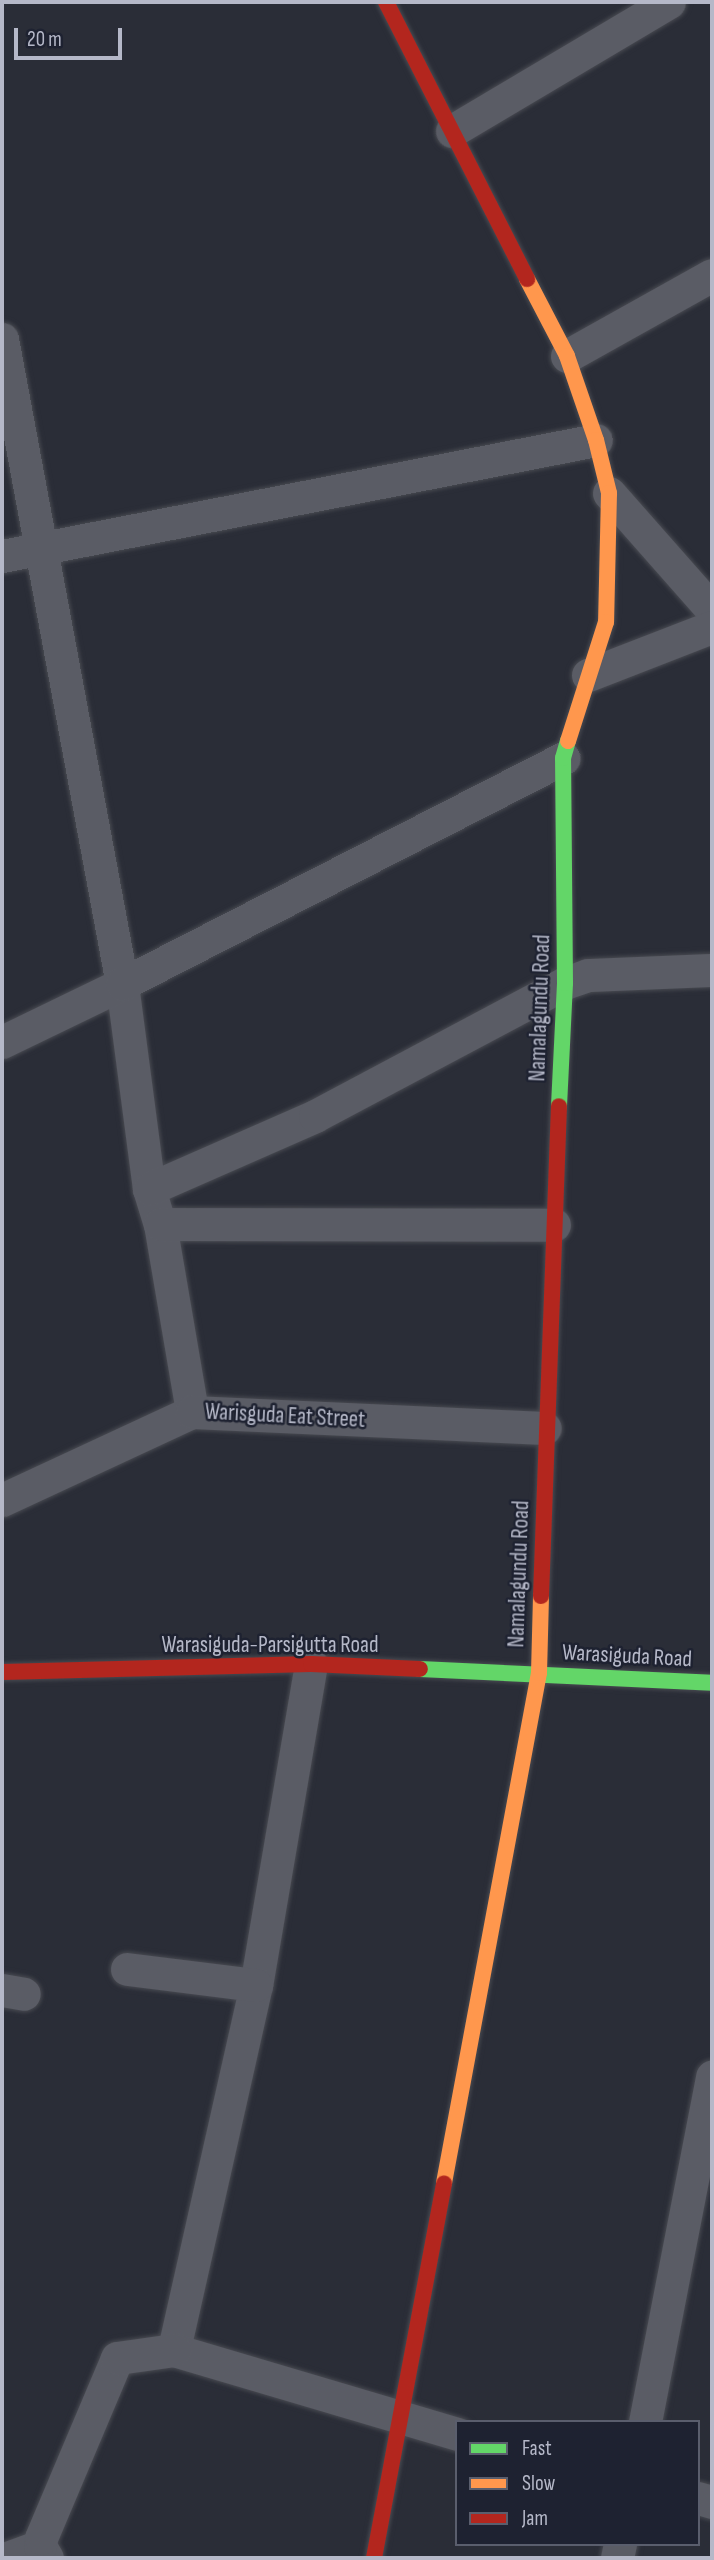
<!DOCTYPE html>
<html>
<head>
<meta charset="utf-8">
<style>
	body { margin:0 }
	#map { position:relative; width:714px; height:2560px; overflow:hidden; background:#2a2d37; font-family:"Sofia Sans Condensed",sans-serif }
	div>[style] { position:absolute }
	.roads { filter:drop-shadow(0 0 2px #484a51) drop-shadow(0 0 2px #484a51) }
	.street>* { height:33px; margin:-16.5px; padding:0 16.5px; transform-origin:16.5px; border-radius:16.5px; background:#5a5c65 }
	.fast>* { height:16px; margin:-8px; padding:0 8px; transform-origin:8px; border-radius:8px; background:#63d668 }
	.slow>* { height:16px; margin:-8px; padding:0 8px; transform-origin:8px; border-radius:8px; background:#ff974d }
	.jam>* { height:16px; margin:-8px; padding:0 8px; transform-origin:8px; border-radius:8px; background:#b3261e }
	span { translate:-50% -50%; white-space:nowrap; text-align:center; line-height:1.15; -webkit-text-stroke:5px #1e2231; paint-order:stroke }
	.street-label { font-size:23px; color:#b5b8c8 }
	.frame { position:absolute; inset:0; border:4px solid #b5b8c8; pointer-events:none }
	.legend { position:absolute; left:455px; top:2420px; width:245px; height:126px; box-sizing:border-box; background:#1e2231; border:2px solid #5a5e6d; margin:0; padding:9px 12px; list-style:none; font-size:21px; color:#b5b8c8 }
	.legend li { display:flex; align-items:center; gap:14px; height:35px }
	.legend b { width:35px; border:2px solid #5a5e6d }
	.scale { position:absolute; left:14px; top:28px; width:108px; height:32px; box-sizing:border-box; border:4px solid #b5b8c8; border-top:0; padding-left:9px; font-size:21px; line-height:24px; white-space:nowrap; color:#b5b8c8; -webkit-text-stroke:5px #1e2231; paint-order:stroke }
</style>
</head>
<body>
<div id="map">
	<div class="roads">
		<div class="street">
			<div style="left:452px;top:131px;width:252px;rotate:-30.7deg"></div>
			<div style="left:2px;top:339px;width:656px;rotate:79.46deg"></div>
			<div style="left:122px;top:984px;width:207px;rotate:82.5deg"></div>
			<div style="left:149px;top:1189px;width:37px;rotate:73deg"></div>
			<div style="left:160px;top:1224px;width:191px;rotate:80.3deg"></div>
			<div style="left:567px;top:356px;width:166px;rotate:-29.2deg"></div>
			<div style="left:609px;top:493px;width:156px;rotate:48.6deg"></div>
			<div style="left:2px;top:556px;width:605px;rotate:-11.05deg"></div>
			<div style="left:588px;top:675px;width:133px;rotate:-21.2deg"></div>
			<div style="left:2px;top:1042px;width:133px;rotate:-25.8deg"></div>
			<div style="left:122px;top:984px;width:496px;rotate:-27.1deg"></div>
			<div style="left:149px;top:1189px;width:181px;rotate:-23.7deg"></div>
			<div style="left:315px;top:1116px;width:283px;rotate:-28deg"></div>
			<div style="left:565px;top:983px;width:24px;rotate:-19deg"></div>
			<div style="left:588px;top:975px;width:124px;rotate:-2.3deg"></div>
			<div style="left:160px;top:1224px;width:394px;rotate:0.1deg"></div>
			<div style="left:2px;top:1500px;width:209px;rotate:-24.9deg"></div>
			<div style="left:192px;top:1412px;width:353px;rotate:2.6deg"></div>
			<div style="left:311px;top:1664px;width:326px;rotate:99.7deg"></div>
			<div style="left:256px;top:1985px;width:374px;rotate:102.7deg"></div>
			<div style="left:174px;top:2350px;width:295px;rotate:16.5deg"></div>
			<div style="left:127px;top:1969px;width:130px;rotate:7.1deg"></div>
			<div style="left:2px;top:1990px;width:22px;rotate:10deg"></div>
			<div style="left:645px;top:2422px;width:352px;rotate:-79deg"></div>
			<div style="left:698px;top:2498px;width:15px;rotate:16deg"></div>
			<div style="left:7px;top:2558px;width:35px;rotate:-20deg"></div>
			<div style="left:47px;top:2558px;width:14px;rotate:-120deg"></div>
			<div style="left:40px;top:2546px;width:8px;rotate:-83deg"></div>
			<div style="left:41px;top:2538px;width:195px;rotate:-67.1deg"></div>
			<div style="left:117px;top:2358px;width:58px;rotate:-8deg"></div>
			<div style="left:617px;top:2558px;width:14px;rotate:-78deg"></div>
		</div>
		<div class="fast">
			<div style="left:559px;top:1106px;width:123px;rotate:-87.2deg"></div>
			<div style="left:565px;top:983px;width:225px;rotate:-90.5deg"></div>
			<div style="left:563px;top:758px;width:18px;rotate:-74deg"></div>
			<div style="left:420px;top:1669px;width:292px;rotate:2.7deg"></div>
		</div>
		<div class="slow">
			<div style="left:527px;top:279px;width:87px;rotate:62.5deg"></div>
			<div style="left:567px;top:356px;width:89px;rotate:71deg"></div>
			<div style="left:596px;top:440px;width:55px;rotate:76.2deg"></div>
			<div style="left:609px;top:493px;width:129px;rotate:91.3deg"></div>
			<div style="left:606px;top:622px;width:125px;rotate:107.7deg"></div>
			<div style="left:444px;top:2183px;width:519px;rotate:-79.45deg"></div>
			<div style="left:539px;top:1673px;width:77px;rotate:-88.5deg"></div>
		</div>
		<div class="jam">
			<div style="left:386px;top:2px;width:311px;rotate:63deg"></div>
			<div style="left:541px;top:1596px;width:490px;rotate:-87.9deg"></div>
			<div style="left:2px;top:1672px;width:309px;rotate:-1.5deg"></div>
			<div style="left:311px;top:1664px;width:109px;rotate:2.6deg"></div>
			<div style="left:374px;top:2558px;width:381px;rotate:-79.4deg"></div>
		</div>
	</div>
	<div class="street-label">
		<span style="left:540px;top:1008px;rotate:-88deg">Namalagundu Road</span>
		<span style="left:285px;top:1416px;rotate:3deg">Warisguda Eat Street</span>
		<span style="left:519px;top:1574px;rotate:-88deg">Namalagundu Road</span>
		<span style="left:270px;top:1645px">Warasiguda-Parsigutta Road</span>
		<span style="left:627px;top:1656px;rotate:3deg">Warasiguda Road</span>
	</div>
	<div class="frame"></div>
	<ul class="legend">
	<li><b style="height:9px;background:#63d668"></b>Fast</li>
	<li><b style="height:9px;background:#ff974d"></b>Slow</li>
	<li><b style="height:9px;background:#b3261e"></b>Jam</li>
	</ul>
	<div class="scale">20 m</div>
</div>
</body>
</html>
